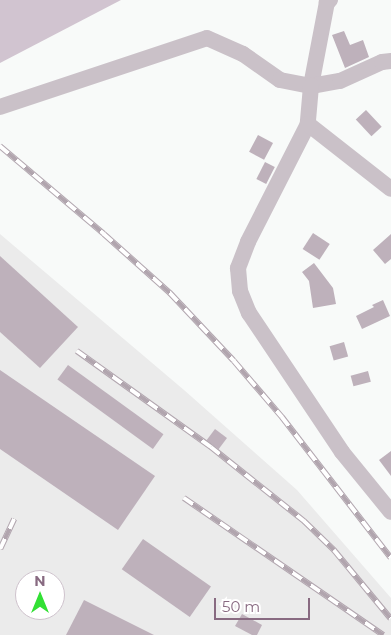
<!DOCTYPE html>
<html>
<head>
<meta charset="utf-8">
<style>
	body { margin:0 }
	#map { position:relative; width:391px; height:635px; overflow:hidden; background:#f8faf9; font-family:Montserrat,sans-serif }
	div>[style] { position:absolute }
	.built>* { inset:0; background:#ebebeb }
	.water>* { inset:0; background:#d1c4d0 }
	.building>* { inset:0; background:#beb1bb; transform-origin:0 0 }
	.minor>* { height:16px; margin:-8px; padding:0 8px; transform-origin:8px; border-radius:8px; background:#cac1c8 }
	.rail>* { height:5.5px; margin-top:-2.75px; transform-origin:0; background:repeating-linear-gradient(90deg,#fff 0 11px,#b1a5ae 0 22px); box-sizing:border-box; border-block:1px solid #b1a5ae }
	span { translate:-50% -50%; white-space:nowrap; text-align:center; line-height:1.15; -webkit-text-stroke:5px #fff; paint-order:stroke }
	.north { position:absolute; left:15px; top:570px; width:50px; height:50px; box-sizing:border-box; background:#fff; border:1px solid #cfc3cd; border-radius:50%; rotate:0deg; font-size:14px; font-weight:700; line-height:20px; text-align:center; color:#886a81 }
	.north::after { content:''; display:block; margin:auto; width:18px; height:22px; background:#32e034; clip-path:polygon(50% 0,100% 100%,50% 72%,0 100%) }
	.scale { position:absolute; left:214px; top:598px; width:96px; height:22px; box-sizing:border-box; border:2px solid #886a81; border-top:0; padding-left:6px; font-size:15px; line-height:18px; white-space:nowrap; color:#886a81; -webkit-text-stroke:4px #fff; paint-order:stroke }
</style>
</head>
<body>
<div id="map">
	<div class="built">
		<div style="clip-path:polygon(evenodd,0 234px,184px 390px,297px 490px,391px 598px,391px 635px,0 635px,0 234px,25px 580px,55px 580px,55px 610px,25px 610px,25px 580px)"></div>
	</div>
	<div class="water">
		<div style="clip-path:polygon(0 0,121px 0,0 63px)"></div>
	</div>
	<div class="building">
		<div style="clip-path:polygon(344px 31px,350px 45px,363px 40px,369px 57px,345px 68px,332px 35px)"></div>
		<div style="left:366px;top:110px;width:23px;height:14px;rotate:47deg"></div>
		<div style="left:258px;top:135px;width:17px;height:19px;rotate:28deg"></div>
		<div style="left:265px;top:162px;width:11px;height:19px;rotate:27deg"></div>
		<div style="left:313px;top:233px;width:20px;height:19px;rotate:33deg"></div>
		<div style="clip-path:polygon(391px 234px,391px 259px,385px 264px,373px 250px)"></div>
		<div style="clip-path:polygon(0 256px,78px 327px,40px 368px,0 332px)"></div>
		<div style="clip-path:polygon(314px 263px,333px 288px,336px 304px,313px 308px,309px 281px,302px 272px)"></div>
		<div style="clip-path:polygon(383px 300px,390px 316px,362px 329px,356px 316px,374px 307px,372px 305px)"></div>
		<div style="left:344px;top:342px;width:15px;height:15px;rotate:74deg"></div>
		<div style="left:68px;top:365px;width:118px;height:18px;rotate:36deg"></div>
		<div style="clip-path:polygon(0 370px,155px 476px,118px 530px,0 449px)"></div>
		<div style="left:368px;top:371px;width:11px;height:18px;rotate:75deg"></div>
		<div style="left:215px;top:429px;width:15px;height:14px;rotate:37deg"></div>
		<div style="clip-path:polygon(391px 451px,391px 476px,379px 460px)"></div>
		<div style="left:143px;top:539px;width:83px;height:37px;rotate:35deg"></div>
		<div style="clip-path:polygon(84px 600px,154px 635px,66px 635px)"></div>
		<div style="clip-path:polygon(242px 614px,262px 625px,257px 635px,252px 635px,235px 626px)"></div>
	</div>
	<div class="minor">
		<div style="left:330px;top:0;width:4px;rotate:146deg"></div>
		<div style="left:327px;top:2px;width:86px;rotate:100.8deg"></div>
		<div style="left:311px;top:86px;width:29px;rotate:-10deg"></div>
		<div style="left:340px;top:81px;width:46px;rotate:-24.3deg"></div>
		<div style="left:382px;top:62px;width:9px;rotate:-6deg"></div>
		<div style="left:0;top:107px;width:218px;rotate:-18.4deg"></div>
		<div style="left:207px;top:38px;width:39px;rotate:24deg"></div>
		<div style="left:243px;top:54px;width:45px;rotate:35.1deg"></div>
		<div style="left:280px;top:80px;width:32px;rotate:11deg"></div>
		<div style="left:311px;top:86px;width:38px;rotate:95deg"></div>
		<div style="left:308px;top:124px;width:132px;rotate:117deg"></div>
		<div style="left:248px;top:242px;width:28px;rotate:111deg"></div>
		<div style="left:238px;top:268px;width:23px;rotate:85deg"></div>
		<div style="left:240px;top:291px;width:24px;rotate:68deg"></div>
		<div style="left:249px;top:313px;width:167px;rotate:56.2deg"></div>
		<div style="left:342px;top:452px;width:77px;rotate:50.8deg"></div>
		<div style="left:308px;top:124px;width:105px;rotate:38.1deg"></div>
	</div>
	<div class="rail">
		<div style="left:0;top:146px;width:136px;rotate:40.2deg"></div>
		<div style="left:104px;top:234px;width:89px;rotate:41.8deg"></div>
		<div style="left:170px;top:293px;width:93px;rotate:46.7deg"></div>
		<div style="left:234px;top:361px;width:74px;rotate:49.4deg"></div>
		<div style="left:282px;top:417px;width:178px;rotate:52.3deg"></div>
		<div style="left:77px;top:351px;width:165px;rotate:35.6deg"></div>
		<div style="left:211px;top:447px;width:119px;rotate:38.5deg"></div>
		<div style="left:304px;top:521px;width:42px;rotate:44deg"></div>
		<div style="left:334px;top:550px;width:89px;rotate:50.4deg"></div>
		<div style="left:184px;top:498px;width:242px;rotate:34.5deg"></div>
		<div style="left:0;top:549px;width:33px;rotate:-65deg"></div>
	</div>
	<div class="north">N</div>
	<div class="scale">50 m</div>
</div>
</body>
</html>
